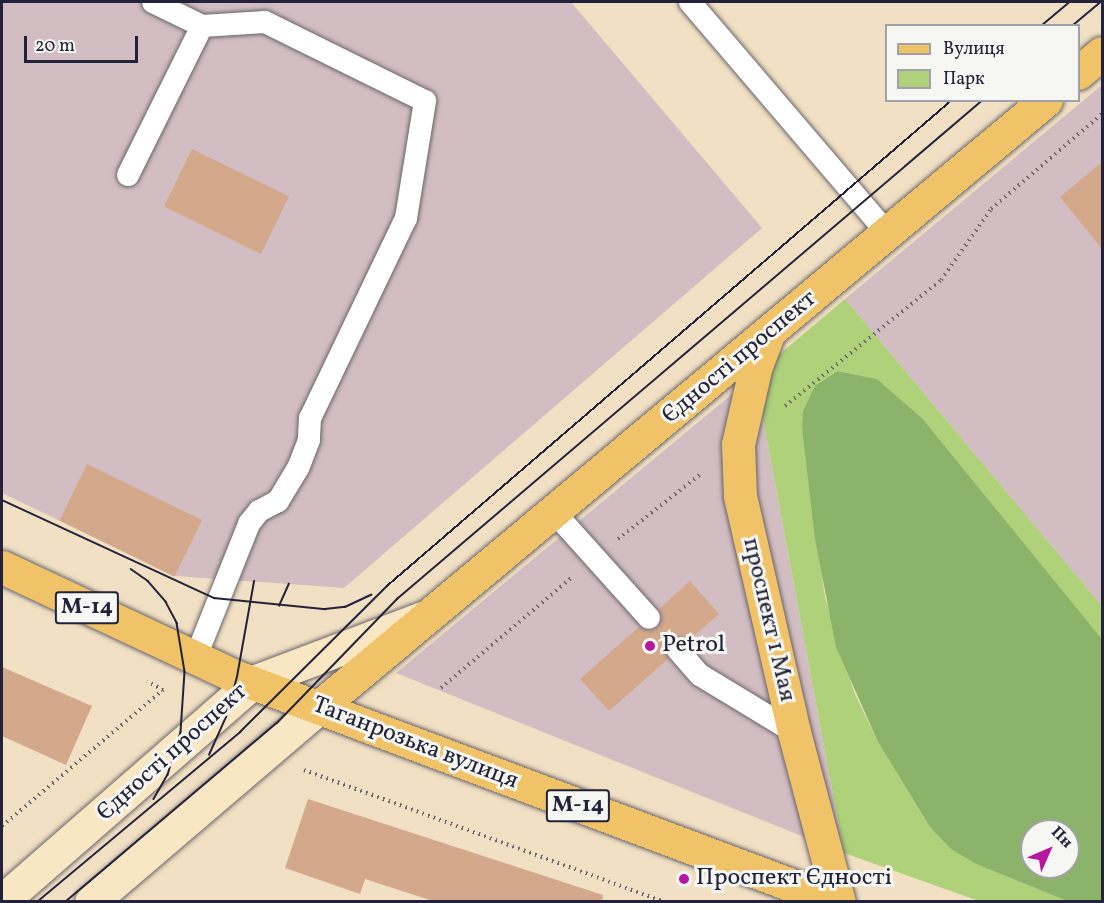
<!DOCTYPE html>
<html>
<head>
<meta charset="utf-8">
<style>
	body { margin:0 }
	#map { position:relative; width:1104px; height:903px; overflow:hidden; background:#f1e0c3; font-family:Vollkorn,serif }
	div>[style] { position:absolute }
	.industrial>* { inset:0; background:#d2bec2 }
	.green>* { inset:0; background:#afd179 }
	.forest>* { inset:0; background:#8bb369 }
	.building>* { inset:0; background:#d4a98b; transform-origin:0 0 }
	.path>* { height:4px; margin-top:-2px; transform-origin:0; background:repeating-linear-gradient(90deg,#6a646b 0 1.5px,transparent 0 6px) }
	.roads { filter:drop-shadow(0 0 2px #6a646b) drop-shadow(0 0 2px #6a646b) }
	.lane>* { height:22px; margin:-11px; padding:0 11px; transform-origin:11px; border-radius:11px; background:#fff }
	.secondary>* { height:33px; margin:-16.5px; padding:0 16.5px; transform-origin:16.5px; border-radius:16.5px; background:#f9e7c3 }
	.primary>* { height:33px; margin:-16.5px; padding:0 16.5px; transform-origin:16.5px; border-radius:16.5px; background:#f1c369 }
	.highway>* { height:33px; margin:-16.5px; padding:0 16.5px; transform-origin:16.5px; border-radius:16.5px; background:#f1c369 }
	.tram>* { height:1.5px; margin:-0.75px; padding:0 0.75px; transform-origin:0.75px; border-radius:0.75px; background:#22223b }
	.dots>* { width:16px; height:16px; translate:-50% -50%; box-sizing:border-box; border:3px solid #f6f6f2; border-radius:50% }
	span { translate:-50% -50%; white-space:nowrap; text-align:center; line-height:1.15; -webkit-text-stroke:6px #f6f6f2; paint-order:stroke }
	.shield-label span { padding:2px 4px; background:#f6f6f2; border:2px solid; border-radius:4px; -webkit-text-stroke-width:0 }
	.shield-label { font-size:22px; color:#22223b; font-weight:700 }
	.street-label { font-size:24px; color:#22223b }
	.poi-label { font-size:24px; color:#22223b }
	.left { translate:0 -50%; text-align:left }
	.frame { position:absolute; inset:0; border:3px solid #22223b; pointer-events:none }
	.legend { position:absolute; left:885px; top:24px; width:195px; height:78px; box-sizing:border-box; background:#f6f6f2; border:2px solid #a1a1a9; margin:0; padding:8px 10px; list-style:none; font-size:18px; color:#22223b }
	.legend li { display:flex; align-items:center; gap:12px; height:30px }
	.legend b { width:30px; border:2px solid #a1a1a9 }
	.north { position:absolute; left:1020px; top:819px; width:60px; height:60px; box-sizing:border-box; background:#f6f6f2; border:2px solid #a1a1a9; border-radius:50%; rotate:45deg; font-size:16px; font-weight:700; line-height:24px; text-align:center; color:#22223b }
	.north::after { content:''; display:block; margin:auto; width:21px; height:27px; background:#b5179e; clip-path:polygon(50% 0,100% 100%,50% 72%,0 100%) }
	.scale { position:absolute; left:24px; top:36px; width:114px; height:27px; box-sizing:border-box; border:3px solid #22223b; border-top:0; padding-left:8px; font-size:18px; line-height:21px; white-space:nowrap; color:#22223b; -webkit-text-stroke:4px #f6f6f2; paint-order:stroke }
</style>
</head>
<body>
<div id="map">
	<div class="industrial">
		<div style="clip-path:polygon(2px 2px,571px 2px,762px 228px,344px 588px,175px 576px,2px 493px)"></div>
		<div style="clip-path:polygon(1102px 85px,1102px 606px,845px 299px)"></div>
		<div style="clip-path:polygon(755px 375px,844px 853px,396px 673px)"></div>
	</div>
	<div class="green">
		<div style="clip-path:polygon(845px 299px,1102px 606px,1102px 639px,922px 418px,877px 379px,839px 371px,802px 428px,825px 597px,854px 692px,878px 742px,930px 827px,976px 864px,1067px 901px,979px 901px,844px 853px,755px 375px)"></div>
	</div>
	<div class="forest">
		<div style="clip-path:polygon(evenodd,838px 371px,877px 379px,922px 418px,1102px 639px,1102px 901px,1067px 901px,976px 864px,951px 849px,930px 827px,878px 742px,836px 647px,815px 539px,802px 428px,803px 411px,815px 386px,838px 371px,1032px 831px,1068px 831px,1068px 867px,1032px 867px,1032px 831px)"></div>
	</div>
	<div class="building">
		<div style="left:192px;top:149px;width:108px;height:64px;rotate:26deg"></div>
		<div style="clip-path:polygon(1102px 162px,1102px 249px,1060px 197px)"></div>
		<div style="left:87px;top:464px;width:128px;height:63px;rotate:26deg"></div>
		<div style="clip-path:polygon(690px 581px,719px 614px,688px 641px,676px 637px,669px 640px,665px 652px,668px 659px,609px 711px,580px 679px,639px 627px,651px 631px,658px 628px,662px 616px,659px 609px)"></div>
		<div style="clip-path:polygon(2px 667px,92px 706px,66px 765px,2px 736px)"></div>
		<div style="clip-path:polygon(308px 799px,603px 895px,602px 902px,436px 902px,365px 879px,360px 894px,285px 868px)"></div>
	</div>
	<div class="path">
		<div style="left:785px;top:406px;width:201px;rotate:-38.9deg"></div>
		<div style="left:941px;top:280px;width:87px;rotate:-54.8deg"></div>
		<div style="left:991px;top:209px;width:146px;rotate:-40.6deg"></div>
		<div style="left:618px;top:539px;width:107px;rotate:-38.2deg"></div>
		<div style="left:441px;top:688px;width:170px;rotate:-40.2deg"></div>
		<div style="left:304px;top:770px;width:383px;rotate:20.1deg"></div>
		<div style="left:2px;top:826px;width:211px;rotate:-40.2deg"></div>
		<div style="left:163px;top:690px;width:18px;rotate:-151deg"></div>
	</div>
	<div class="roads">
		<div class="lane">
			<div style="left:153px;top:2px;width:55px;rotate:26.1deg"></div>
			<div style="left:202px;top:26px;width:63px;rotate:-3.6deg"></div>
			<div style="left:265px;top:22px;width:178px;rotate:26.3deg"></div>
			<div style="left:425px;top:101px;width:119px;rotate:99.2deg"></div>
			<div style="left:406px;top:218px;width:222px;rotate:115.6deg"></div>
			<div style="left:310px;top:418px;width:22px;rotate:93deg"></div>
			<div style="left:309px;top:440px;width:30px;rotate:111deg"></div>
			<div style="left:298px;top:468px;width:39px;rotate:121deg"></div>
			<div style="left:278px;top:501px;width:21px;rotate:152deg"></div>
			<div style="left:259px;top:511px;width:16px;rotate:128deg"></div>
			<div style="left:249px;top:524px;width:145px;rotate:111.8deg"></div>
			<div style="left:690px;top:2px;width:305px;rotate:49.5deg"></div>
			<div style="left:128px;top:175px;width:166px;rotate:-63.6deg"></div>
			<div style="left:554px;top:512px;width:142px;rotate:48.1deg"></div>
			<div style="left:678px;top:650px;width:33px;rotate:49deg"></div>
			<div style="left:700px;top:675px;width:110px;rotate:31.2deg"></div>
		</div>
		<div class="secondary">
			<div style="left:2px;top:901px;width:333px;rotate:-41.1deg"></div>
			<div style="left:253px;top:682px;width:181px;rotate:-20.7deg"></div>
			<div style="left:91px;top:902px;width:300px;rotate:-40.5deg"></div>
		</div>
		<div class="primary">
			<div style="left:1078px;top:73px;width:31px;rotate:-40deg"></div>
			<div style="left:767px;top:337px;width:30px;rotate:111deg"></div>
			<div style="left:756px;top:365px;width:81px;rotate:102.8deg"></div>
			<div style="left:738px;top:444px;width:52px;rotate:87.8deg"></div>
			<div style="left:740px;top:496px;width:242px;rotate:77.1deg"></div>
			<div style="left:794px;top:732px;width:176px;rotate:75.2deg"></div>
			<div style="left:319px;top:707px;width:947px;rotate:-39.86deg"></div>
		</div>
		<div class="highway">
			<div style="left:2px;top:567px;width:259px;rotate:25.1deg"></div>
			<div style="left:237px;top:677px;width:641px;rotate:20.56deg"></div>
		</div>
	</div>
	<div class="tram">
		<div style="left:1041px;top:26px;width:38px;rotate:-40deg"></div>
		<div style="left:1072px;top:26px;width:38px;rotate:-40deg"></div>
		<div style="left:2px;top:500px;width:234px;rotate:24.8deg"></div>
		<div style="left:214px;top:598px;width:112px;rotate:5.7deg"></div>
		<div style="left:325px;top:609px;width:20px;rotate:-6deg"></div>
		<div style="left:345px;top:607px;width:29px;rotate:-25deg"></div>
		<div style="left:131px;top:569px;width:21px;rotate:35deg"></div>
		<div style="left:148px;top:581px;width:28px;rotate:49deg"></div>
		<div style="left:166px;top:602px;width:24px;rotate:62deg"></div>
		<div style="left:177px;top:623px;width:50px;rotate:80.7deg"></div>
		<div style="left:185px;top:672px;width:60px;rotate:93.8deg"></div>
		<div style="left:181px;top:732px;width:45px;rotate:106.8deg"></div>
		<div style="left:168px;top:775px;width:28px;rotate:120deg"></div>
		<div style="left:279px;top:606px;width:24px;rotate:-66deg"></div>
		<div style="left:209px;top:755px;width:42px;rotate:-65.9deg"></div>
		<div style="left:226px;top:717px;width:41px;rotate:-74.6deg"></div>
		<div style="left:237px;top:677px;width:97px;rotate:-79.9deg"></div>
		<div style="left:37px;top:902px;width:265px;rotate:-39.9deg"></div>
		<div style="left:240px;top:732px;width:207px;rotate:-44.8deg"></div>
		<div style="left:387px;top:586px;width:745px;rotate:-40.7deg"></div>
		<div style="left:65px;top:902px;width:277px;rotate:-40.2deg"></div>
		<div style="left:277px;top:723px;width:173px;rotate:-45.9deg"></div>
		<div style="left:397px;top:599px;width:770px;rotate:-40.42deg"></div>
	</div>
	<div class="dots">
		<div style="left:650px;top:646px;background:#b5179e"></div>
		<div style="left:684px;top:879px;background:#b5179e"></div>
	</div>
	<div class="shield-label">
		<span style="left:87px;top:608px">М-14</span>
		<span style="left:578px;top:806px">М-14</span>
	</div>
	<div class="street-label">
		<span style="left:740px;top:358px;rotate:-40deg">Єдності проспект</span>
		<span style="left:768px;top:620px;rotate:77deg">проспект 1 Мая</span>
		<span style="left:415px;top:744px;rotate:21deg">Таганрозька вулиця</span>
		<span style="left:173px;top:753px;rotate:-42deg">Єдності проспект</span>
	</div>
	<div class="poi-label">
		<span class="left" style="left:662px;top:646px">Petrol</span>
		<span class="left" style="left:696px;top:879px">Проспект Єдності</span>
	</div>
	<div class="frame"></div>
	<ul class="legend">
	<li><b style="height:8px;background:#f1c369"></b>Вулиця</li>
	<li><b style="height:16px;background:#afd179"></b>Парк</li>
	</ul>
	<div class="north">Пн</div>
	<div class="scale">20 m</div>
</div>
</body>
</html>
